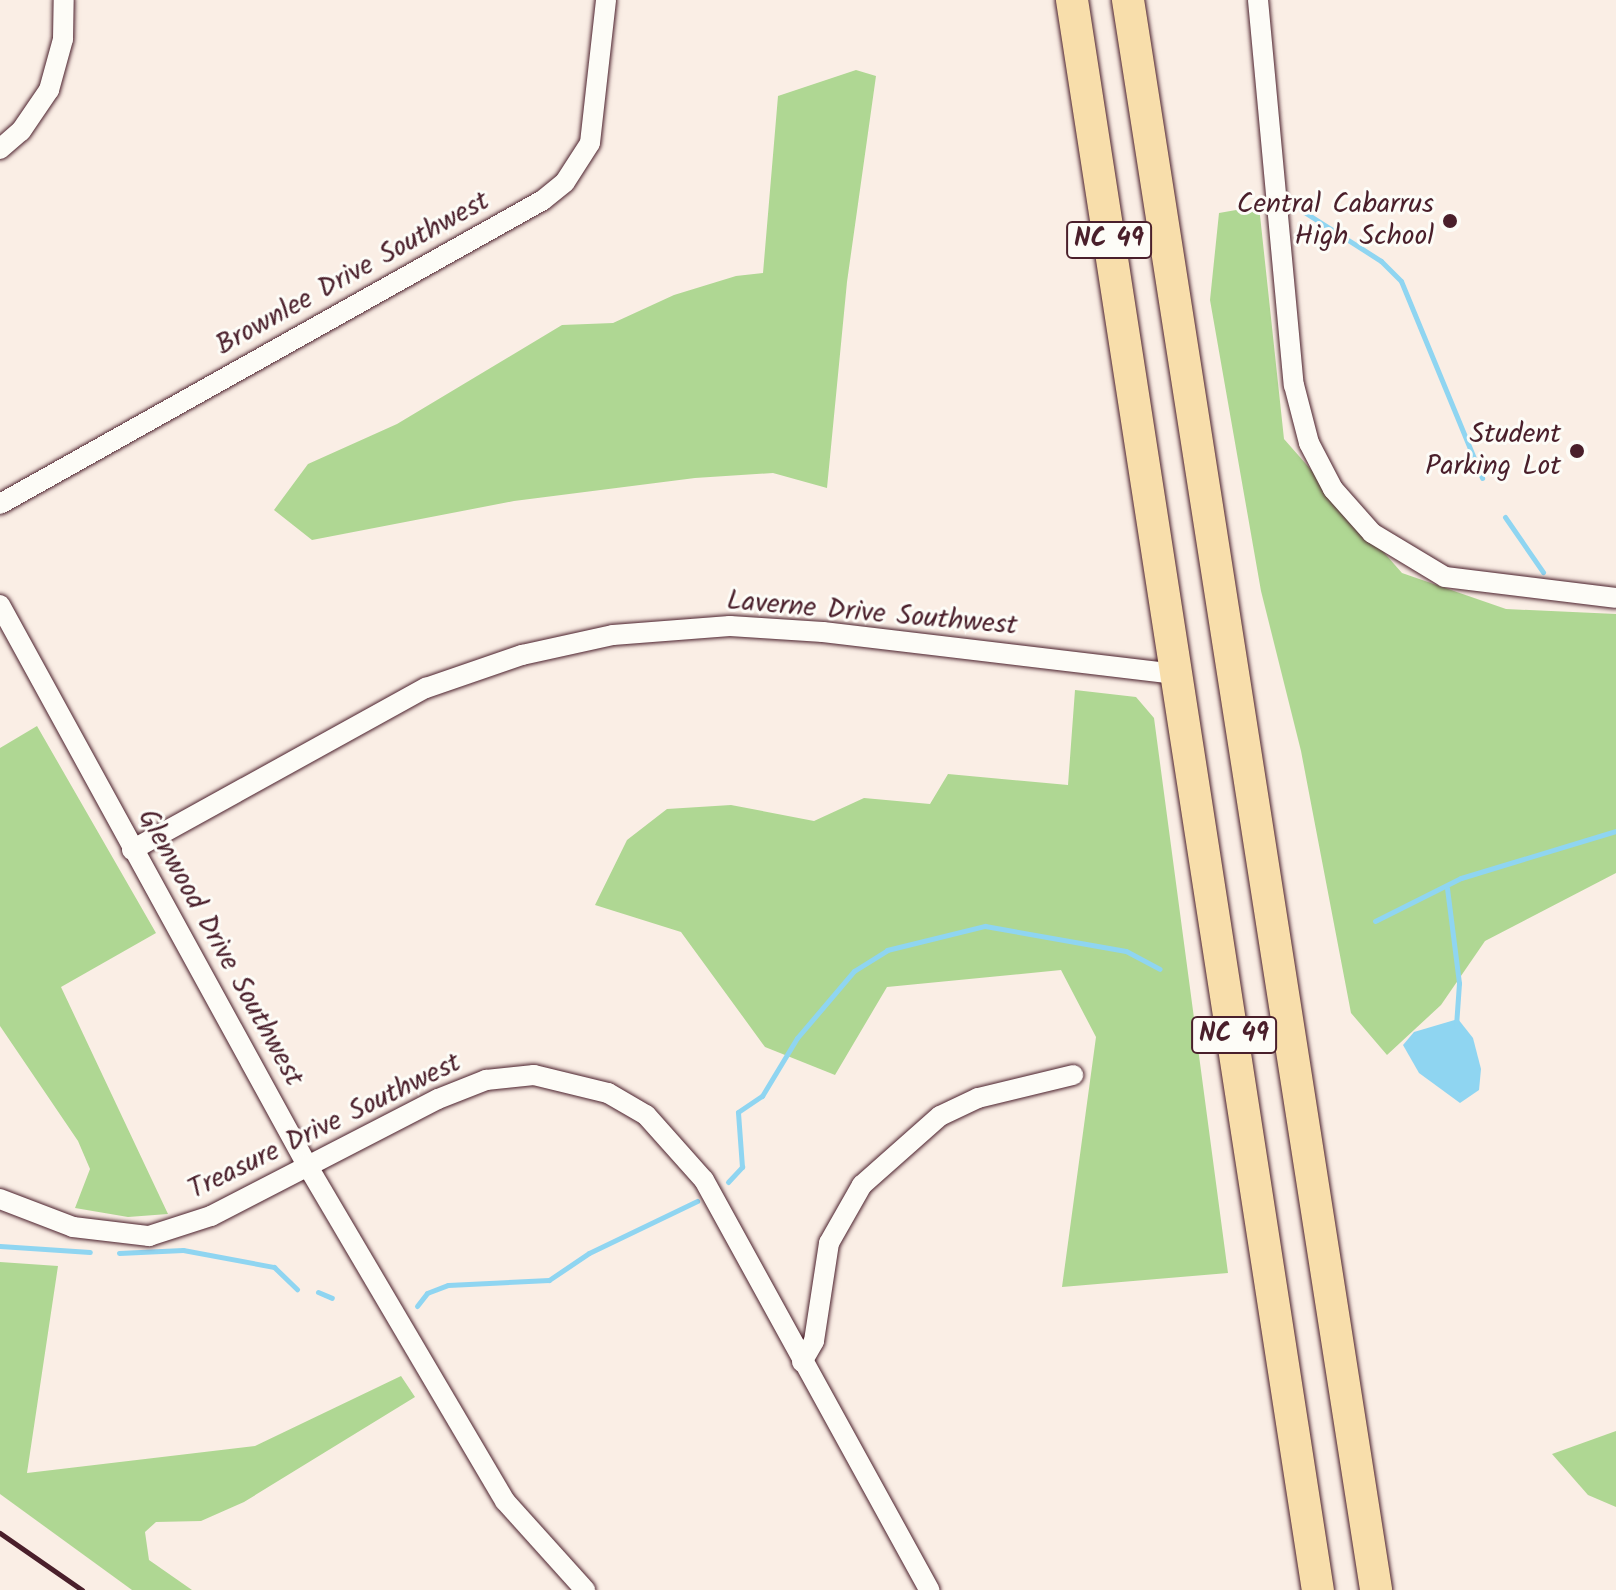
<!DOCTYPE html>
<html>
<head>
<meta charset="utf-8">
<style>
	body { margin:0 }
	#map { position:relative; width:1616px; height:1590px; overflow:hidden; background:#faeee5; font-family:Kalam,sans-serif }
	div>[style] { position:absolute }
	.green>* { inset:0; background:#afd793 }
	.water>* { inset:0; background:#8fd5f1 }
	.stream>* { height:5px; margin:-2.5px; padding:0 2.5px; transform-origin:2.5px; border-radius:2.5px; background:#8fd5f1 }
	.roads { filter:drop-shadow(0 0 2px #4a1f2b) drop-shadow(0 0 2px #4a1f2b) }
	.minor>* { height:20px; margin:-10px; padding:0 10px; transform-origin:10px; border-radius:10px; background:#fdfcf7 }
	.trunk>* { height:32px; margin:-16px; padding:0 16px; transform-origin:16px; border-radius:16px; background:#f8deab }
	.rail>* { height:5px; margin:-2.5px; padding:0 2.5px; transform-origin:2.5px; border-radius:2.5px; background:#4a1f2b }
	.dots>* { width:22px; height:22px; translate:-50% -50%; box-sizing:border-box; border:4px solid #fdfcf7; border-radius:50% }
	span { translate:-50% -50%; white-space:nowrap; text-align:center; line-height:1.15; -webkit-text-stroke:6px #fdfcf7; paint-order:stroke }
	.shield-label span { padding:2px 6px; background:#fdfcf7; border:2px solid; border-radius:6px; -webkit-text-stroke-width:0 }
	.shield-label { font-size:26px; color:#4a1f2b; font-weight:700 }
	.poi-label { font-size:28px; color:#4a1f2b }
	.right { translate:-100% -50%; text-align:right }
	.street-label { font-size:28px; color:#4a1f2b }
</style>
</head>
<body>
<div id="map">
	<div class="green">
		<div style="clip-path:polygon(856px 70px,876px 76px,847px 282px,827px 488px,773px 473px,695px 478px,514px 501px,312px 540px,274px 510px,308px 464px,397px 424px,562px 325px,613px 323px,674px 295px,736px 276px,763px 273px,778px 96px)"></div>
		<div style="clip-path:polygon(1259px 206px,1284px 439px,1402px 573px,1506px 609px,1616px 614px,1616px 873px,1485px 941px,1441px 1005px,1387px 1055px,1351px 1013px,1301px 751px,1261px 591px,1210px 300px,1219px 213px)"></div>
		<div style="clip-path:polygon(1075px 690px,1136px 697px,1154px 718px,1228px 1273px,1062px 1287px,1096px 1037px,1061px 970px,887px 987px,835px 1075px,765px 1047px,681px 932px,595px 905px,627px 840px,667px 809px,731px 805px,814px 821px,864px 798px,930px 804px,948px 774px,1068px 785px)"></div>
		<div style="clip-path:polygon(37px 726px,156px 933px,61px 987px,168px 1214px,128px 1217px,75px 1208px,90px 1169px,78px 1141px,0 1026px,0 748px)"></div>
		<div style="clip-path:polygon(0 1262px,58px 1266px,27px 1473px,255px 1446px,401px 1376px,415px 1397px,244px 1502px,201px 1521px,156px 1522px,145px 1532px,149px 1560px,192px 1590px,132px 1590px,0 1494px)"></div>
		<div style="clip-path:polygon(1616px 1431px,1616px 1507px,1588px 1495px,1552px 1454px)"></div>
	</div>
	<div class="water">
		<div style="clip-path:polygon(1458px 1019px,1473px 1038px,1481px 1069px,1479px 1090px,1460px 1103px,1419px 1073px,1403px 1045px,1414px 1032px)"></div>
	</div>
	<div class="stream">
		<div style="left:1301px;top:210px;width:95px;rotate:32.5deg"></div>
		<div style="left:1381px;top:261px;width:28px;rotate:45deg"></div>
		<div style="left:1401px;top:281px;width:213px;rotate:67.6deg"></div>
		<div style="left:1505px;top:517px;width:67px;rotate:55.4deg"></div>
		<div style="left:1447px;top:888px;width:96px;rotate:82.8deg"></div>
		<div style="left:1459px;top:983px;width:43px;rotate:94deg"></div>
		<div style="left:1375px;top:921px;width:96px;rotate:-26.6deg"></div>
		<div style="left:1461px;top:878px;width:162px;rotate:-16.9deg"></div>
		<div style="left:728px;top:1182px;width:21px;rotate:-47deg"></div>
		<div style="left:742px;top:1167px;width:55px;rotate:-94.2deg"></div>
		<div style="left:738px;top:1112px;width:29px;rotate:-34deg"></div>
		<div style="left:762px;top:1096px;width:68px;rotate:-58.9deg"></div>
		<div style="left:797px;top:1038px;width:88px;rotate:-49.6deg"></div>
		<div style="left:854px;top:971px;width:39px;rotate:-32deg"></div>
		<div style="left:887px;top:950px;width:101px;rotate:-13.8deg"></div>
		<div style="left:985px;top:926px;width:143px;rotate:10.1deg"></div>
		<div style="left:1126px;top:951px;width:38px;rotate:28deg"></div>
		<div style="left:0;top:1246px;width:90px;rotate:3.8deg"></div>
		<div style="left:119px;top:1253px;width:64px;rotate:-2.7deg"></div>
		<div style="left:183px;top:1250px;width:93px;rotate:10.6deg"></div>
		<div style="left:274px;top:1267px;width:32px;rotate:44deg"></div>
		<div style="left:318px;top:1292px;width:15px;rotate:23deg"></div>
		<div style="left:417px;top:1306px;width:16px;rotate:-52deg"></div>
		<div style="left:427px;top:1293px;width:22px;rotate:-21deg"></div>
		<div style="left:448px;top:1285px;width:101px;rotate:-2.8deg"></div>
		<div style="left:549px;top:1280px;width:48px;rotate:-34deg"></div>
		<div style="left:589px;top:1253px;width:120px;rotate:-25.7deg"></div>
	</div>
	<div class="roads">
		<div class="minor">
			<div style="left:1258px;top:0;width:387px;rotate:84.7deg"></div>
			<div style="left:1294px;top:385px;width:60px;rotate:75.5deg"></div>
			<div style="left:1309px;top:443px;width:52px;rotate:62.4deg"></div>
			<div style="left:1333px;top:489px;width:59px;rotate:48.4deg"></div>
			<div style="left:1372px;top:533px;width:85px;rotate:31.1deg"></div>
			<div style="left:1445px;top:577px;width:172px;rotate:7deg"></div>
			<div style="left:0;top:149px;width:28px;rotate:-41deg"></div>
			<div style="left:21px;top:131px;width:50px;rotate:-55.7deg"></div>
			<div style="left:49px;top:90px;width:53px;rotate:-74.6deg"></div>
			<div style="left:63px;top:39px;width:39px;rotate:-89deg"></div>
			<div style="left:0;top:504px;width:622px;rotate:-29.24deg"></div>
			<div style="left:543px;top:200px;width:28px;rotate:-39deg"></div>
			<div style="left:565px;top:182px;width:46px;rotate:-57.3deg"></div>
			<div style="left:590px;top:143px;width:144px;rotate:-83.6deg"></div>
			<div style="left:0;top:605px;width:639px;rotate:61.27deg"></div>
			<div style="left:307px;top:1165px;width:390px;rotate:59.5deg"></div>
			<div style="left:505px;top:1501px;width:120px;rotate:48deg"></div>
			<div style="left:132px;top:850px;width:336px;rotate:-28.9deg"></div>
			<div style="left:426px;top:688px;width:102px;rotate:-19deg"></div>
			<div style="left:522px;top:655px;width:93px;rotate:-12.4deg"></div>
			<div style="left:613px;top:635px;width:117px;rotate:-4.4deg"></div>
			<div style="left:730px;top:626px;width:93px;rotate:3.7deg"></div>
			<div style="left:823px;top:632px;width:355px;rotate:6.8deg"></div>
			<div style="left:0;top:1199px;width:78px;rotate:21deg"></div>
			<div style="left:73px;top:1227px;width:77px;rotate:6.8deg"></div>
			<div style="left:149px;top:1236px;width:65px;rotate:-17.9deg"></div>
			<div style="left:211px;top:1216px;width:255px;rotate:-27.3deg"></div>
			<div style="left:438px;top:1099px;width:52px;rotate:-21.6deg"></div>
			<div style="left:486px;top:1080px;width:48px;rotate:-5.9deg"></div>
			<div style="left:534px;top:1075px;width:76px;rotate:13.7deg"></div>
			<div style="left:608px;top:1093px;width:44px;rotate:30.1deg"></div>
			<div style="left:646px;top:1115px;width:87px;rotate:48.3deg"></div>
			<div style="left:704px;top:1180px;width:468px;rotate:61.2deg"></div>
			<div style="left:802px;top:1362px;width:24px;rotate:-60deg"></div>
			<div style="left:814px;top:1341px;width:99px;rotate:-81.3deg"></div>
			<div style="left:829px;top:1243px;width:67px;rotate:-60.4deg"></div>
			<div style="left:862px;top:1185px;width:104px;rotate:-41.5deg"></div>
			<div style="left:940px;top:1116px;width:42px;rotate:-25.3deg"></div>
			<div style="left:978px;top:1098px;width:98px;rotate:-13.6deg"></div>
		</div>
		<div class="trunk">
			<div style="left:1072px;top:0;width:1609px;rotate:81.21deg"></div>
			<div style="left:1128px;top:0;width:1609px;rotate:81.13deg"></div>
		</div>
	</div>
	<div class="rail">
		<div style="left:0;top:1533px;width:100px;rotate:34.8deg"></div>
	</div>
	<div class="dots">
		<div style="left:1450px;top:221px;background:#4a1f2b"></div>
		<div style="left:1577px;top:451px;background:#4a1f2b"></div>
	</div>
	<div class="shield-label">
		<span style="left:1109px;top:240px">NC 49</span>
		<span style="left:1234px;top:1035px">NC 49</span>
	</div>
	<div class="poi-label">
		<span class="right" style="left:1434px;top:221px">Central Cabarrus<br>High School</span>
		<span class="right" style="left:1561px;top:451px">Student<br>Parking Lot</span>
	</div>
	<div class="street-label">
		<span style="left:353px;top:274px;rotate:-29deg">Brownlee Drive Southwest</span>
		<span style="left:872px;top:614px;rotate:5deg">Laverne Drive Southwest</span>
		<span style="left:220px;top:948px;rotate:61deg">Glenwood Drive Southwest</span>
		<span style="left:325px;top:1127px;rotate:-26deg">Treasure Drive Southwest</span>
	</div>
</div>
</body>
</html>
